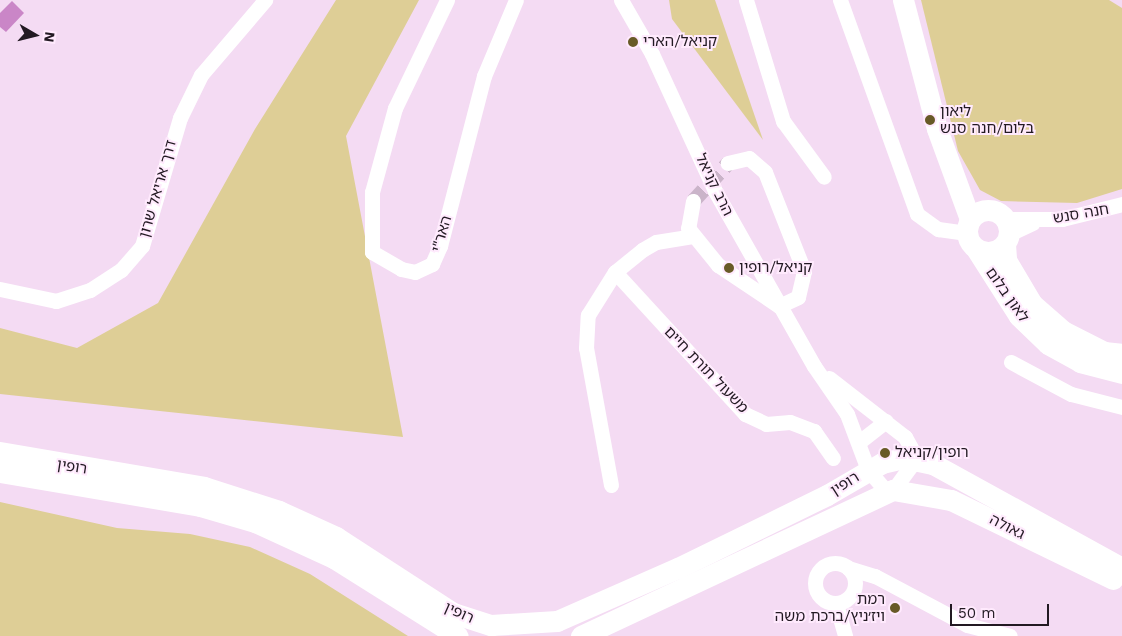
<!DOCTYPE html>
<html>
<head>
<meta charset="utf-8">
<style>
	body { margin:0 }
	#map { position:relative; width:1122px; height:636px; overflow:hidden; background:#f4dbf3; font-family:"Work Sans","Noto Sans Hebrew",sans-serif }
	div>[style] { position:absolute }
	.green>* { inset:0; background:#dece96 }
	.water>* { inset:0; background:#ca86c7 }
	.street-tunnel>* { height:15px; margin-top:-7.5px; transform-origin:0; background:repeating-linear-gradient(90deg,#cab4c9 0 15px,transparent 0 23px) }
	.street>* { height:15px; margin:-7.5px; padding:0 7.5px; transform-origin:7.5px; border-radius:7.5px; background:#fff }
	.street>.ring { margin:-7.5px; padding:0; box-sizing:content-box; background:none; border:15px solid #fff; border-radius:50% }
	.secondary>* { height:21px; margin:-10.5px; padding:0 10.5px; transform-origin:10.5px; border-radius:10.5px; background:#fff }
	.secondary>.ring { margin:-10.5px; padding:0; box-sizing:content-box; background:none; border:21px solid #fff; border-radius:50% }
	.dots>* { width:14px; height:14px; translate:-50% -50%; box-sizing:border-box; border:2px solid #ffeafd; border-radius:50% }
	span { translate:-50% -50%; white-space:nowrap; text-align:center; line-height:1.15; -webkit-text-stroke:4px #ffeafd; paint-order:stroke }
	.poi-label { font-size:15px; color:#221922 }
	.left { translate:0 -50%; text-align:left }
	.right { translate:-100% -50%; text-align:right }
	.street-label { font-size:15px; color:#221922 }
	.north { position:absolute; left:10px; top:10px; width:50px; height:50px; -webkit-text-stroke:4px #ffeafd; paint-order:stroke; rotate:98deg; font-size:14px; font-weight:700; line-height:20px; text-align:center; color:#221922 }
	.north::after { content:''; display:block; margin:auto; width:18px; height:22px; background:#221922; clip-path:polygon(50% 0,100% 100%,50% 72%,0 100%) }
	.scale { position:absolute; left:950px; top:604px; width:99px; height:22px; box-sizing:border-box; border:2px solid #221922; border-top:0; padding-left:6px; font-size:15px; line-height:18px; white-space:nowrap; color:#221922; -webkit-text-stroke:4px #ffeafd; paint-order:stroke }
</style>
</head>
<body>
<div id="map">
	<div class="green">
		<div style="clip-path:polygon(336px 0,419px 0,346px 136px,403px 437px,0 394px,0 328px,77px 348px,158px 303px,255px 129px)"></div>
		<div style="clip-path:polygon(669px 0,715px 0,763px 140px,672px 19px)"></div>
		<div style="clip-path:polygon(921px 0,1109px 0,1122px 8px,1122px 189px,1077px 203px,1001px 201px,980px 190px,958px 151px)"></div>
		<div style="clip-path:polygon(0 502px,117px 528px,190px 534px,250px 547px,310px 574px,408px 636px,0 636px)"></div>
	</div>
	<div class="water">
		<div style="clip-path:polygon(12px 1px,24px 13px,6px 32px,0 27px,0 13px)"></div>
	</div>
	<div class="street-tunnel">
		<div style="left:693px;top:201px;width:52px;rotate:-47.4deg"></div>
	</div>
	<div class="street">
		<div style="left:447px;top:0;width:120px;rotate:115.7deg"></div>
		<div style="left:395px;top:108px;width:87px;rotate:105.3deg"></div>
		<div style="left:372px;top:192px;width:60px;rotate:90deg"></div>
		<div style="left:372px;top:252px;width:34px;rotate:30deg"></div>
		<div style="left:401px;top:269px;width:14px;rotate:12deg"></div>
		<div style="left:415px;top:272px;width:19px;rotate:-25deg"></div>
		<div style="left:432px;top:264px;width:20px;rotate:-66deg"></div>
		<div style="left:440px;top:246px;width:176px;rotate:-75.5deg"></div>
		<div style="left:484px;top:76px;width:82px;rotate:-67.2deg"></div>
		<div style="left:621px;top:0;width:62px;rotate:60.1deg"></div>
		<div style="left:652px;top:54px;width:151px;rotate:65.3deg"></div>
		<div style="left:715px;top:191px;width:201px;rotate:60.5deg"></div>
		<div style="left:814px;top:366px;width:58px;rotate:55.5deg"></div>
		<div style="left:847px;top:414px;width:60px;rotate:69.4deg"></div>
		<div style="left:868px;top:470px;width:29px;rotate:49deg"></div>
		<div style="left:746px;top:0;width:127px;rotate:73deg"></div>
		<div style="left:783px;top:121px;width:69px;rotate:53.8deg"></div>
		<div style="left:840px;top:0;width:227px;rotate:70.2deg"></div>
		<div style="left:917px;top:214px;width:26px;rotate:36deg"></div>
		<div style="left:938px;top:229px;width:29px;rotate:8deg"></div>
		<div style="left:693px;top:201px;width:27px;rotate:100deg"></div>
		<div style="left:688px;top:228px;width:48px;rotate:51deg"></div>
		<div style="left:718px;top:265px;width:73px;rotate:33.9deg"></div>
		<div style="left:779px;top:306px;width:21px;rotate:-25deg"></div>
		<div style="left:798px;top:297px;width:27px;rotate:-77deg"></div>
		<div style="left:804px;top:271px;width:106px;rotate:-111.5deg"></div>
		<div style="left:765px;top:172px;width:21px;rotate:-139deg"></div>
		<div style="left:749px;top:158px;width:22px;rotate:167deg"></div>
		<div style="left:1005px;top:219px;width:57px"></div>
		<div style="left:1062px;top:219px;width:62px;rotate:-14deg"></div>
		<div style="left:1009px;top:234px;width:26px;rotate:-25deg"></div>
		<div style="left:615px;top:272px;width:193px;rotate:47.5deg"></div>
		<div style="left:745px;top:414px;width:23px;rotate:25deg"></div>
		<div style="left:766px;top:424px;width:24px;rotate:-5deg"></div>
		<div style="left:790px;top:422px;width:26px;rotate:21deg"></div>
		<div style="left:814px;top:431px;width:33px;rotate:55deg"></div>
		<div style="left:0;top:289px;width:57px;rotate:12.1deg"></div>
		<div style="left:56px;top:301px;width:36px;rotate:-18deg"></div>
		<div style="left:90px;top:290px;width:37px;rotate:-33deg"></div>
		<div style="left:121px;top:270px;width:32px;rotate:-49deg"></div>
		<div style="left:142px;top:246px;width:134px;rotate:-73.5deg"></div>
		<div style="left:180px;top:118px;width:48px;rotate:-64deg"></div>
		<div style="left:201px;top:75px;width:99px;rotate:-49.5deg"></div>
		<div style="left:1011px;top:362px;width:68px;rotate:28.1deg"></div>
		<div style="left:1071px;top:394px;width:53px;rotate:14.3deg"></div>
		<div style="left:829px;top:378px;width:96px;rotate:37.8deg"></div>
		<div style="left:905px;top:437px;width:13px;rotate:61deg"></div>
		<div style="left:911px;top:448px;width:19px;rotate:93deg"></div>
		<div style="left:910px;top:467px;width:29px;rotate:126deg"></div>
		<div style="left:859px;top:442px;width:34px;rotate:-38deg"></div>
		<div style="left:611px;top:485px;width:139px;rotate:-100.3deg"></div>
		<div style="left:586px;top:348px;width:33px;rotate:-87deg"></div>
		<div style="left:588px;top:315px;width:51px;rotate:-57.9deg"></div>
		<div style="left:615px;top:272px;width:35px;rotate:-39deg"></div>
		<div style="left:642px;top:250px;width:16px;rotate:-30deg"></div>
		<div style="left:656px;top:242px;width:37px;rotate:-9deg"></div>
		<div class="ring" style="left:815px;top:563px;width:25px;height:25px"></div>
		<div style="left:848px;top:568px;width:28px;rotate:17deg"></div>
		<div style="left:875px;top:576px;width:104px;rotate:28deg"></div>
		<div style="left:967px;top:625px;width:44px;rotate:14.3deg"></div>
		<div style="left:836px;top:604px;width:33px;rotate:74deg"></div>
	</div>
	<div class="secondary">
		<div style="left:903px;top:0;width:133px;rotate:75.2deg"></div>
		<div style="left:937px;top:129px;width:96px;rotate:69.9deg"></div>
		<div class="ring" style="left:967px;top:210px;width:21px;height:21px"></div>
		<div style="left:1005px;top:244px;width:16px;rotate:86deg"></div>
		<div style="left:1006px;top:260px;width:51px;rotate:59.4deg"></div>
		<div style="left:1032px;top:304px;width:41px;rotate:41.1deg"></div>
		<div style="left:1063px;top:331px;width:46px;rotate:27.1deg"></div>
		<div style="left:1104px;top:352px;width:18px;rotate:6deg"></div>
		<div style="left:977px;top:250px;width:78px;rotate:57.5deg"></div>
		<div style="left:1019px;top:316px;width:40px;rotate:44deg"></div>
		<div style="left:1048px;top:344px;width:37px;rotate:29deg"></div>
		<div style="left:1080px;top:362px;width:43px;rotate:14.7deg"></div>
		<div style="left:0;top:452px;width:207px;rotate:9.7deg"></div>
		<div style="left:204px;top:487px;width:79px;rotate:17.7deg"></div>
		<div style="left:279px;top:511px;width:63px;rotate:24.5deg"></div>
		<div style="left:336px;top:537px;width:140px;rotate:33deg"></div>
		<div style="left:453px;top:613px;width:40px;rotate:18deg"></div>
		<div style="left:491px;top:625px;width:66px;rotate:-3.5deg"></div>
		<div style="left:557px;top:621px;width:132px;rotate:-23.7deg"></div>
		<div style="left:678px;top:568px;width:166px;rotate:-26.1deg"></div>
		<div style="left:827px;top:495px;width:64px;rotate:-30.2deg"></div>
		<div style="left:882px;top:463px;width:23px;rotate:-13deg"></div>
		<div style="left:904px;top:458px;width:30px;rotate:12deg"></div>
		<div style="left:933px;top:464px;width:216px;rotate:28.8deg"></div>
		<div style="left:0;top:472px;width:203px;rotate:9.6deg"></div>
		<div style="left:200px;top:506px;width:57px;rotate:16.2deg"></div>
		<div style="left:255px;top:522px;width:87px;rotate:24.5deg"></div>
		<div style="left:334px;top:558px;width:146px;rotate:32.2deg"></div>
		<div style="left:581px;top:636px;width:344px;rotate:-25.1deg"></div>
		<div style="left:893px;top:490px;width:59px;rotate:9.8deg"></div>
		<div style="left:951px;top:500px;width:180px;rotate:26deg"></div>
	</div>
	<div class="dots">
		<div style="left:633px;top:42px;background:#685a27"></div>
		<div style="left:930px;top:120px;background:#685a27"></div>
		<div style="left:729px;top:268px;background:#685a27"></div>
		<div style="left:885px;top:453px;background:#685a27"></div>
		<div style="left:895px;top:608px;background:#685a27"></div>
	</div>
	<div class="poi-label">
		<span class="left" style="left:643px;top:42px">קניאל/הארי</span>
		<span class="left" style="left:940px;top:120px">ליאון<br>בלום/חנה סנש</span>
		<span class="left" style="left:739px;top:268px">קניאל/רופין</span>
		<span class="left" style="left:895px;top:453px">רופין/קניאל</span>
		<span class="right" style="left:885px;top:608px">רמת<br>ויז׳ניץ/ברכת משה</span>
	</div>
	<div class="street-label">
		<span style="left:714px;top:185px;rotate:64deg">הרב קניאל</span>
		<span style="left:158px;top:189px;rotate:-74deg">דרך אריאל שרון</span>
		<span style="left:1081px;top:214px;rotate:-10deg">חנה סנש</span>
		<span style="left:442px;top:234px;rotate:-73deg">האר"י</span>
		<span style="left:1007px;top:295px;rotate:55deg">לאון בלום</span>
		<span style="left:706px;top:370px;rotate:46deg">משעול תורת חיים</span>
		<span style="left:72px;top:467px;rotate:9deg">רופין</span>
		<span style="left:845px;top:484px;rotate:-32deg">רופין</span>
		<span style="left:1007px;top:527px;rotate:27deg">גאולה</span>
		<span style="left:459px;top:613px;rotate:24deg">רופין</span>
	</div>
	<div class="north">N</div>
	<div class="scale">50 m</div>
</div>
</body>
</html>
